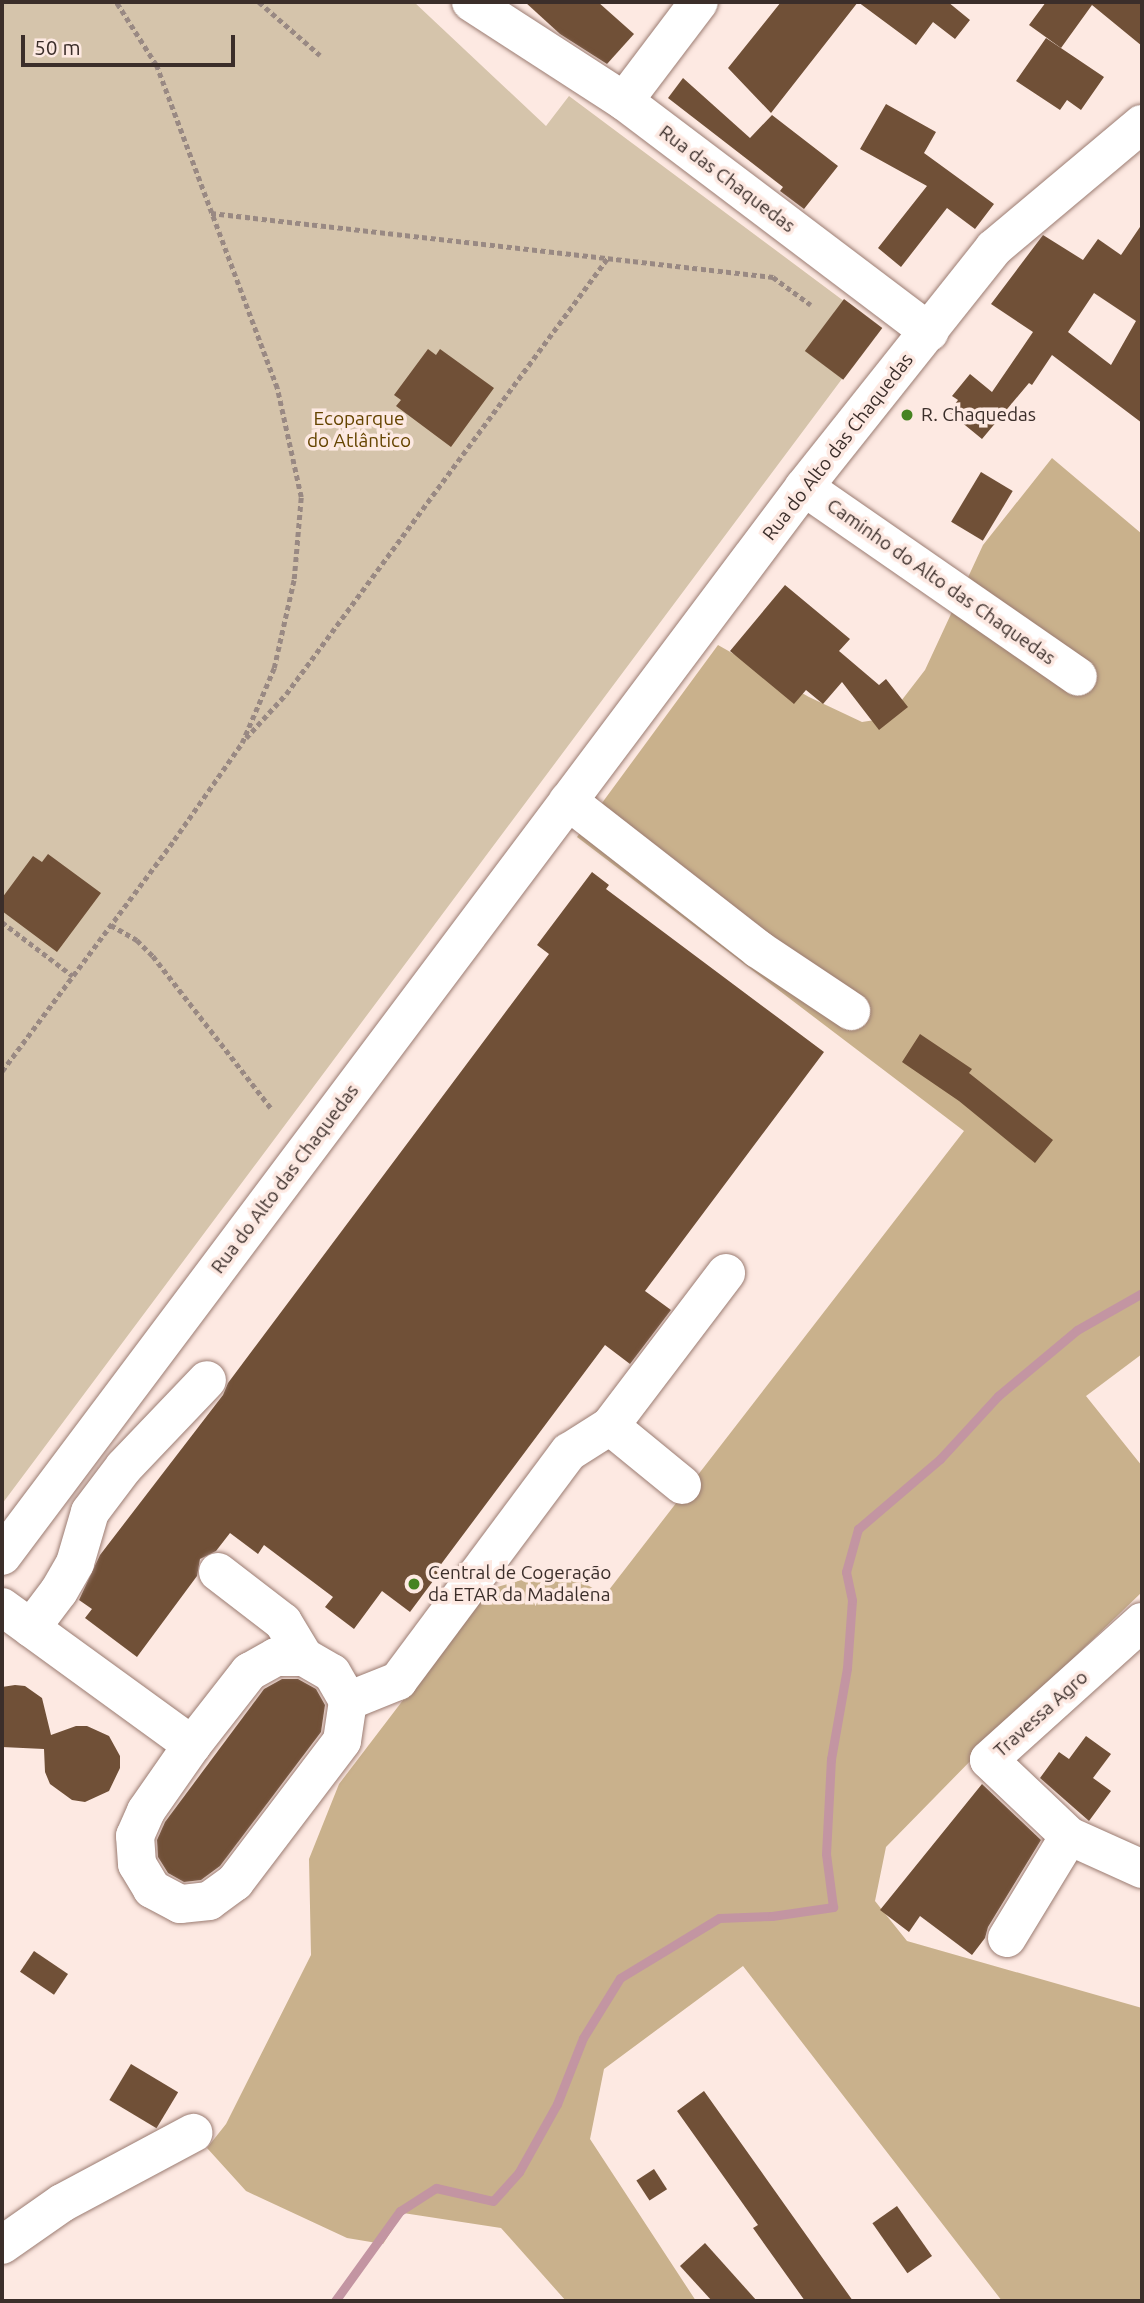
<!DOCTYPE html>
<html>
<head>
<meta charset="utf-8">
<style>
	body { margin:0 }
	#map { position:relative; width:1144px; height:2303px; overflow:hidden; background:#fde9e2; font-family:Ubuntu,sans-serif }
	div>[style] { position:absolute }
	.green>* { inset:0; background:#d5c4ab }
	.forest>* { inset:0; background:#c9b18c }
	.stream>* { height:9px; margin:-4.5px; padding:0 4.5px; transform-origin:4.5px; border-radius:4.5px; background:#c395a2 }
	.building>* { inset:0; background:#705037; transform-origin:0 0 }
	.path>* { height:4.5px; margin-top:-2.25px; transform-origin:0; background:repeating-linear-gradient(90deg,#998983 0 5px,transparent 0 8.5px) }
	.roads { filter:drop-shadow(0 0 2px #9b7c72) drop-shadow(0 0 2px #9b7c72) }
	.minor>* { height:38px; margin:-19px; padding:0 19px; transform-origin:19px; border-radius:19px; background:#fff }
	.dots>* { width:19px; height:19px; translate:-50% -50%; box-sizing:border-box; border:4px solid #fde9e2; border-radius:50% }
	span { translate:-50% -50%; white-space:nowrap; text-align:center; line-height:1.15; -webkit-text-stroke:7px #fde9e2; paint-order:stroke }
	.street-label { font-size:19px; color:#3b2e2a }
	.poi-label { font-size:19px; color:#3b2e2a }
	.left { translate:0 -50%; text-align:left }
	.park-label { font-size:19px; color:#654400 }
	.frame { position:absolute; inset:0; border:4px solid #3b2e2a; pointer-events:none }
	.scale { position:absolute; left:21px; top:35px; width:214px; height:32px; box-sizing:border-box; border:4px solid #3b2e2a; border-top:0; padding-left:9px; font-size:21px; line-height:24px; white-space:nowrap; color:#3b2e2a; -webkit-text-stroke:5px #fde9e2; paint-order:stroke }
</style>
</head>
<body>
<div id="map">
	<div class="green">
		<div style="clip-path:polygon(2px 2px,414px 2px,546px 126px,569px 96px,880px 328px,2px 1504px)"></div>
	</div>
	<div class="forest">
		<div style="clip-path:polygon(1052px 458px,1142px 534px,1142px 1354px,1086px 1396px,1142px 1466px,1142px 1592px,1034px 1696px,886px 1847px,875px 1901px,907px 1941px,1142px 2008px,1142px 2301px,1002px 2301px,743px 1966px,604px 2069px,590px 2139px,696px 2301px,566px 2301px,501px 2228px,403px 2213px,383px 2244px,347px 2238px,246px 2191px,207px 2148px,226px 2124px,311px 1955px,309px 1859px,339px 1784px,487px 1590px,559px 1569px,605px 1595px,964px 1131px,577px 837px,718px 645px,809px 697px,862px 722px,888px 718px,925px 670px,983px 545px)"></div>
	</div>
	<div class="stream">
		<div style="left:335px;top:2301px;width:111px;rotate:-54.2deg"></div>
		<div style="left:400px;top:2211px;width:43px;rotate:-32.6deg"></div>
		<div style="left:436px;top:2188px;width:58px;rotate:12.8deg"></div>
		<div style="left:493px;top:2201px;width:39px;rotate:-48deg"></div>
		<div style="left:519px;top:2172px;width:78px;rotate:-60.8deg"></div>
		<div style="left:557px;top:2104px;width:71px;rotate:-68.5deg"></div>
		<div style="left:583px;top:2038px;width:70px;rotate:-58.3deg"></div>
		<div style="left:620px;top:1978px;width:116px;rotate:-31.2deg"></div>
		<div style="left:719px;top:1918px;width:53px;rotate:-2.2deg"></div>
		<div style="left:772px;top:1916px;width:62px;rotate:-8.4deg"></div>
		<div style="left:833px;top:1907px;width:53px;rotate:-97.5deg"></div>
		<div style="left:826px;top:1854px;width:95px;rotate:-87deg"></div>
		<div style="left:831px;top:1759px;width:92px;rotate:-80deg"></div>
		<div style="left:847px;top:1668px;width:68px;rotate:-85.8deg"></div>
		<div style="left:852px;top:1600px;width:29px;rotate:-102deg"></div>
		<div style="left:846px;top:1572px;width:45px;rotate:-74.4deg"></div>
		<div style="left:858px;top:1529px;width:108px;rotate:-40.5deg"></div>
		<div style="left:940px;top:1459px;width:86px;rotate:-47.4deg"></div>
		<div style="left:998px;top:1396px;width:103px;rotate:-39.9deg"></div>
		<div style="left:1077px;top:1330px;width:75px;rotate:-29.6deg"></div>
	</div>
	<div class="building">
		<div style="clip-path:polygon(525px 2px,598px 2px,634px 34px,607px 64px,560px 34px)"></div>
		<div style="clip-path:polygon(781px 2px,948px 2px,970px 20px,955px 39px,933px 22px,916px 45px,858px 2px,771px 113px,728px 68px)"></div>
		<div style="clip-path:polygon(1046px 2px,1142px 2px,1142px 46px,1092px 5px,1061px 48px,1029px 25px)"></div>
		<div style="clip-path:polygon(1046px 38px,1104px 77px,1081px 110px,1067px 100px,1060px 110px,1016px 81px)"></div>
		<div style="clip-path:polygon(683px 78px,750px 138px,772px 115px,838px 166px,804px 209px,780px 191px,783px 187px,668px 98px)"></div>
		<div style="clip-path:polygon(886px 104px,936px 132px,924px 153px,994px 204px,975px 229px,947px 208px,901px 267px,878px 248px,927px 186px,860px 149px)"></div>
		<div style="clip-path:polygon(evenodd,1142px 224px,1142px 423px,1052px 355px,1032px 385px,1029px 383px,982px 439px,949px 412px,958px 400px,952px 396px,970px 374px,992px 392px,1033px 332px,991px 304px,1043px 235px,1083px 260px,1098px 239px,1121px 255px,1142px 224px,1094px 293px,1136px 321px,1111px 365px,1068px 332px,1094px 293px)"></div>
		<div style="left:844px;top:299px;width:48px;height:65px;rotate:37deg"></div>
		<div style="clip-path:polygon(428px 349px,436px 355px,440px 349px,494px 388px,451px 447px,396px 406px,401px 400px,394px 395px)"></div>
		<div style="left:981px;top:472px;width:37px;height:58px;rotate:31deg"></div>
		<div style="clip-path:polygon(785px 585px,850px 639px,839px 651px,879px 685px,886px 679px,908px 707px,879px 730px,842px 682px,823px 704px,806px 690px,794px 704px,730px 651px)"></div>
		<div style="clip-path:polygon(48px 854px,101px 893px,57px 952px,2px 911px,2px 898px,33px 856px,42px 862px)"></div>
		<div style="clip-path:polygon(592px 872px,609px 885px,606px 889px,824px 1052px,645px 1291px,671px 1310px,630px 1364px,605px 1345px,436px 1571px,439px 1573px,410px 1612px,382px 1591px,354px 1629px,325px 1607px,333px 1597px,264px 1545px,258px 1554px,230px 1533px,216px 1551px,200px 1559px,197px 1576px,137px 1657px,85px 1618px,92px 1609px,79px 1600px,100px 1555px,223px 1395px,228px 1383px,549px 954px,537px 945px)"></div>
		<div style="clip-path:polygon(920px 1034px,972px 1069px,969px 1073px,1053px 1140px,1035px 1163px,959px 1101px,902px 1062px)"></div>
		<div style="clip-path:polygon(282px 1679px,298px 1679px,316px 1689px,325px 1705px,321px 1732px,220px 1866px,201px 1880px,184px 1882px,168px 1873px,158px 1857px,157px 1840px,165px 1822px,264px 1689px)"></div>
		<div style="clip-path:polygon(15px 1685px,25px 1686px,42px 1698px,51px 1735px,76px 1726px,87px 1726px,109px 1736px,120px 1756px,120px 1768px,109px 1791px,85px 1802px,72px 1800px,50px 1784px,45px 1772px,44px 1749px,2px 1747px,2px 1687px)"></div>
		<div style="clip-path:polygon(1086px 1736px,1111px 1754px,1093px 1778px,1111px 1791px,1089px 1821px,1040px 1778px,1059px 1752px,1069px 1759px)"></div>
		<div style="clip-path:polygon(982px 1784px,1041px 1840px,988px 1927px,985px 1938px,972px 1955px,920px 1916px,909px 1932px,880px 1910px)"></div>
		<div style="left:34px;top:1951px;width:41px;height:25px;rotate:34deg"></div>
		<div style="left:131px;top:2064px;width:55px;height:42px;rotate:31deg"></div>
		<div style="clip-path:polygon(704px 2091px,853px 2301px,805px 2301px,753px 2228px,758px 2225px,677px 2111px)"></div>
		<div style="left:654px;top:2169px;width:24px;height:21px;rotate:57deg"></div>
		<div style="left:897px;top:2206px;width:61px;height:30px;rotate:55deg"></div>
		<div style="clip-path:polygon(705px 2243px,757px 2301px,712px 2301px,680px 2266px)"></div>
	</div>
	<div class="path">
		<div style="left:259px;top:2px;width:81px;rotate:41deg"></div>
		<div style="left:211px;top:213px;width:566px;rotate:6.5deg"></div>
		<div style="left:773px;top:277px;width:47px;rotate:36.4deg"></div>
		<div style="left:246px;top:738px;width:59px;rotate:-47.7deg"></div>
		<div style="left:286px;top:694px;width:541px;rotate:-53.58deg"></div>
		<div style="left:2px;top:922px;width:89px;rotate:37.3deg"></div>
		<div style="left:111px;top:925px;width:30px;rotate:30deg"></div>
		<div style="left:137px;top:940px;width:23px;rotate:45deg"></div>
		<div style="left:153px;top:956px;width:192px;rotate:52.2deg"></div>
		<div style="left:2px;top:1071px;width:288px;rotate:-53.3deg"></div>
		<div style="left:174px;top:840px;width:118px;rotate:-55deg"></div>
		<div style="left:242px;top:743px;width:82px;rotate:-66.9deg"></div>
		<div style="left:274px;top:668px;width:91px;rotate:-77.3deg"></div>
		<div style="left:294px;top:579px;width:82px;rotate:-85.1deg"></div>
		<div style="left:301px;top:497px;width:112px;rotate:-102.4deg"></div>
		<div style="left:277px;top:388px;width:345px;rotate:-110.5deg"></div>
		<div style="left:156px;top:65px;width:75px;rotate:-122.4deg"></div>
	</div>
	<div class="roads">
		<div class="minor">
			<div style="left:471px;top:2px;width:182px;rotate:32.9deg"></div>
			<div style="left:624px;top:101px;width:383px;rotate:37.1deg"></div>
			<div style="left:624px;top:101px;width:124px;rotate:-52.9deg"></div>
			<div style="left:804px;top:487px;width:333px;rotate:34.7deg"></div>
			<div style="left:568px;top:801px;width:241px;rotate:37.9deg"></div>
			<div style="left:758px;top:949px;width:112px;rotate:33.7deg"></div>
			<div style="left:610px;top:1426px;width:93px;rotate:39.3deg"></div>
			<div style="left:2px;top:1556px;width:1336px;rotate:-53.12deg"></div>
			<div style="left:804px;top:487px;width:305px;rotate:-51.5deg"></div>
			<div style="left:994px;top:248px;width:193px;rotate:-40deg"></div>
			<div style="left:218px;top:1572px;width:82px;rotate:37.6deg"></div>
			<div style="left:283px;top:1622px;width:41px;rotate:59deg"></div>
			<div style="left:2px;top:1607px;width:235px;rotate:36deg"></div>
			<div style="left:1142px;top:1622px;width:206px;rotate:138deg"></div>
			<div style="left:989px;top:1760px;width:110px;rotate:43.5deg"></div>
			<div style="left:1069px;top:1836px;width:80px;rotate:24.3deg"></div>
			<div style="left:31px;top:1628px;width:46px;rotate:-52.9deg"></div>
			<div style="left:59px;top:1591px;width:32px;rotate:-60deg"></div>
			<div style="left:75px;top:1563px;width:53px;rotate:-73.6deg"></div>
			<div style="left:90px;top:1512px;width:56px;rotate:-52.9deg"></div>
			<div style="left:124px;top:1467px;width:120px;rotate:-46.3deg"></div>
			<div style="left:276px;top:1657px;width:28px"></div>
			<div style="left:304px;top:1657px;width:32px;rotate:30deg"></div>
			<div style="left:332px;top:1673px;width:32px;rotate:60deg"></div>
			<div style="left:348px;top:1701px;width:40px;rotate:98.5deg"></div>
			<div style="left:342px;top:1741px;width:177px;rotate:127.2deg"></div>
			<div style="left:235px;top:1882px;width:32px;rotate:144deg"></div>
			<div style="left:209px;top:1901px;width:29px;rotate:174deg"></div>
			<div style="left:180px;top:1904px;width:32px;rotate:-152deg"></div>
			<div style="left:152px;top:1889px;width:29px;rotate:-121deg"></div>
			<div style="left:137px;top:1864px;width:28px;rotate:-94deg"></div>
			<div style="left:135px;top:1836px;width:27px;rotate:-66deg"></div>
			<div style="left:146px;top:1811px;width:80px;rotate:-55.1deg"></div>
			<div style="left:192px;top:1745px;width:93px;rotate:-52deg"></div>
			<div style="left:249px;top:1672px;width:31px;rotate:-29deg"></div>
			<div style="left:348px;top:1701px;width:54px;rotate:-21.8deg"></div>
			<div style="left:398px;top:1681px;width:286px;rotate:-53.3deg"></div>
			<div style="left:569px;top:1452px;width:49px;rotate:-32.4deg"></div>
			<div style="left:610px;top:1426px;width:192px;rotate:-52.8deg"></div>
			<div style="left:1007px;top:1938px;width:119px;rotate:-58.7deg"></div>
			<div style="left:2px;top:2245px;width:73px;rotate:-35deg"></div>
			<div style="left:62px;top:2203px;width:149px;rotate:-28.1deg"></div>
		</div>
	</div>
	<div class="dots">
		<div style="left:907px;top:415px;background:#468321"></div>
		<div style="left:414px;top:1584px;background:#468321"></div>
	</div>
	<div class="street-label">
		<span style="left:727px;top:179px;rotate:37deg">Rua das Chaquedas</span>
		<span style="left:838px;top:447px;rotate:-52deg">Rua do Alto das Chaquedas</span>
		<span style="left:941px;top:582px;rotate:35deg">Caminho do Alto das Chaquedas</span>
		<span style="left:285px;top:1179px;rotate:-53deg">Rua do Alto das Chaquedas</span>
		<span style="left:1041px;top:1714px;rotate:-42deg">Travessa Agro</span>
	</div>
	<div class="poi-label">
		<span class="left" style="left:921px;top:415px">R. Chaquedas</span>
		<span class="left" style="left:428px;top:1584px">Central de Cogeração<br>da ETAR da Madalena</span>
	</div>
	<div class="park-label">
		<span style="left:359px;top:430px">Ecoparque<br>do Atlântico</span>
	</div>
	<div class="frame"></div>
	<div class="scale">50 m</div>
</div>
</body>
</html>
